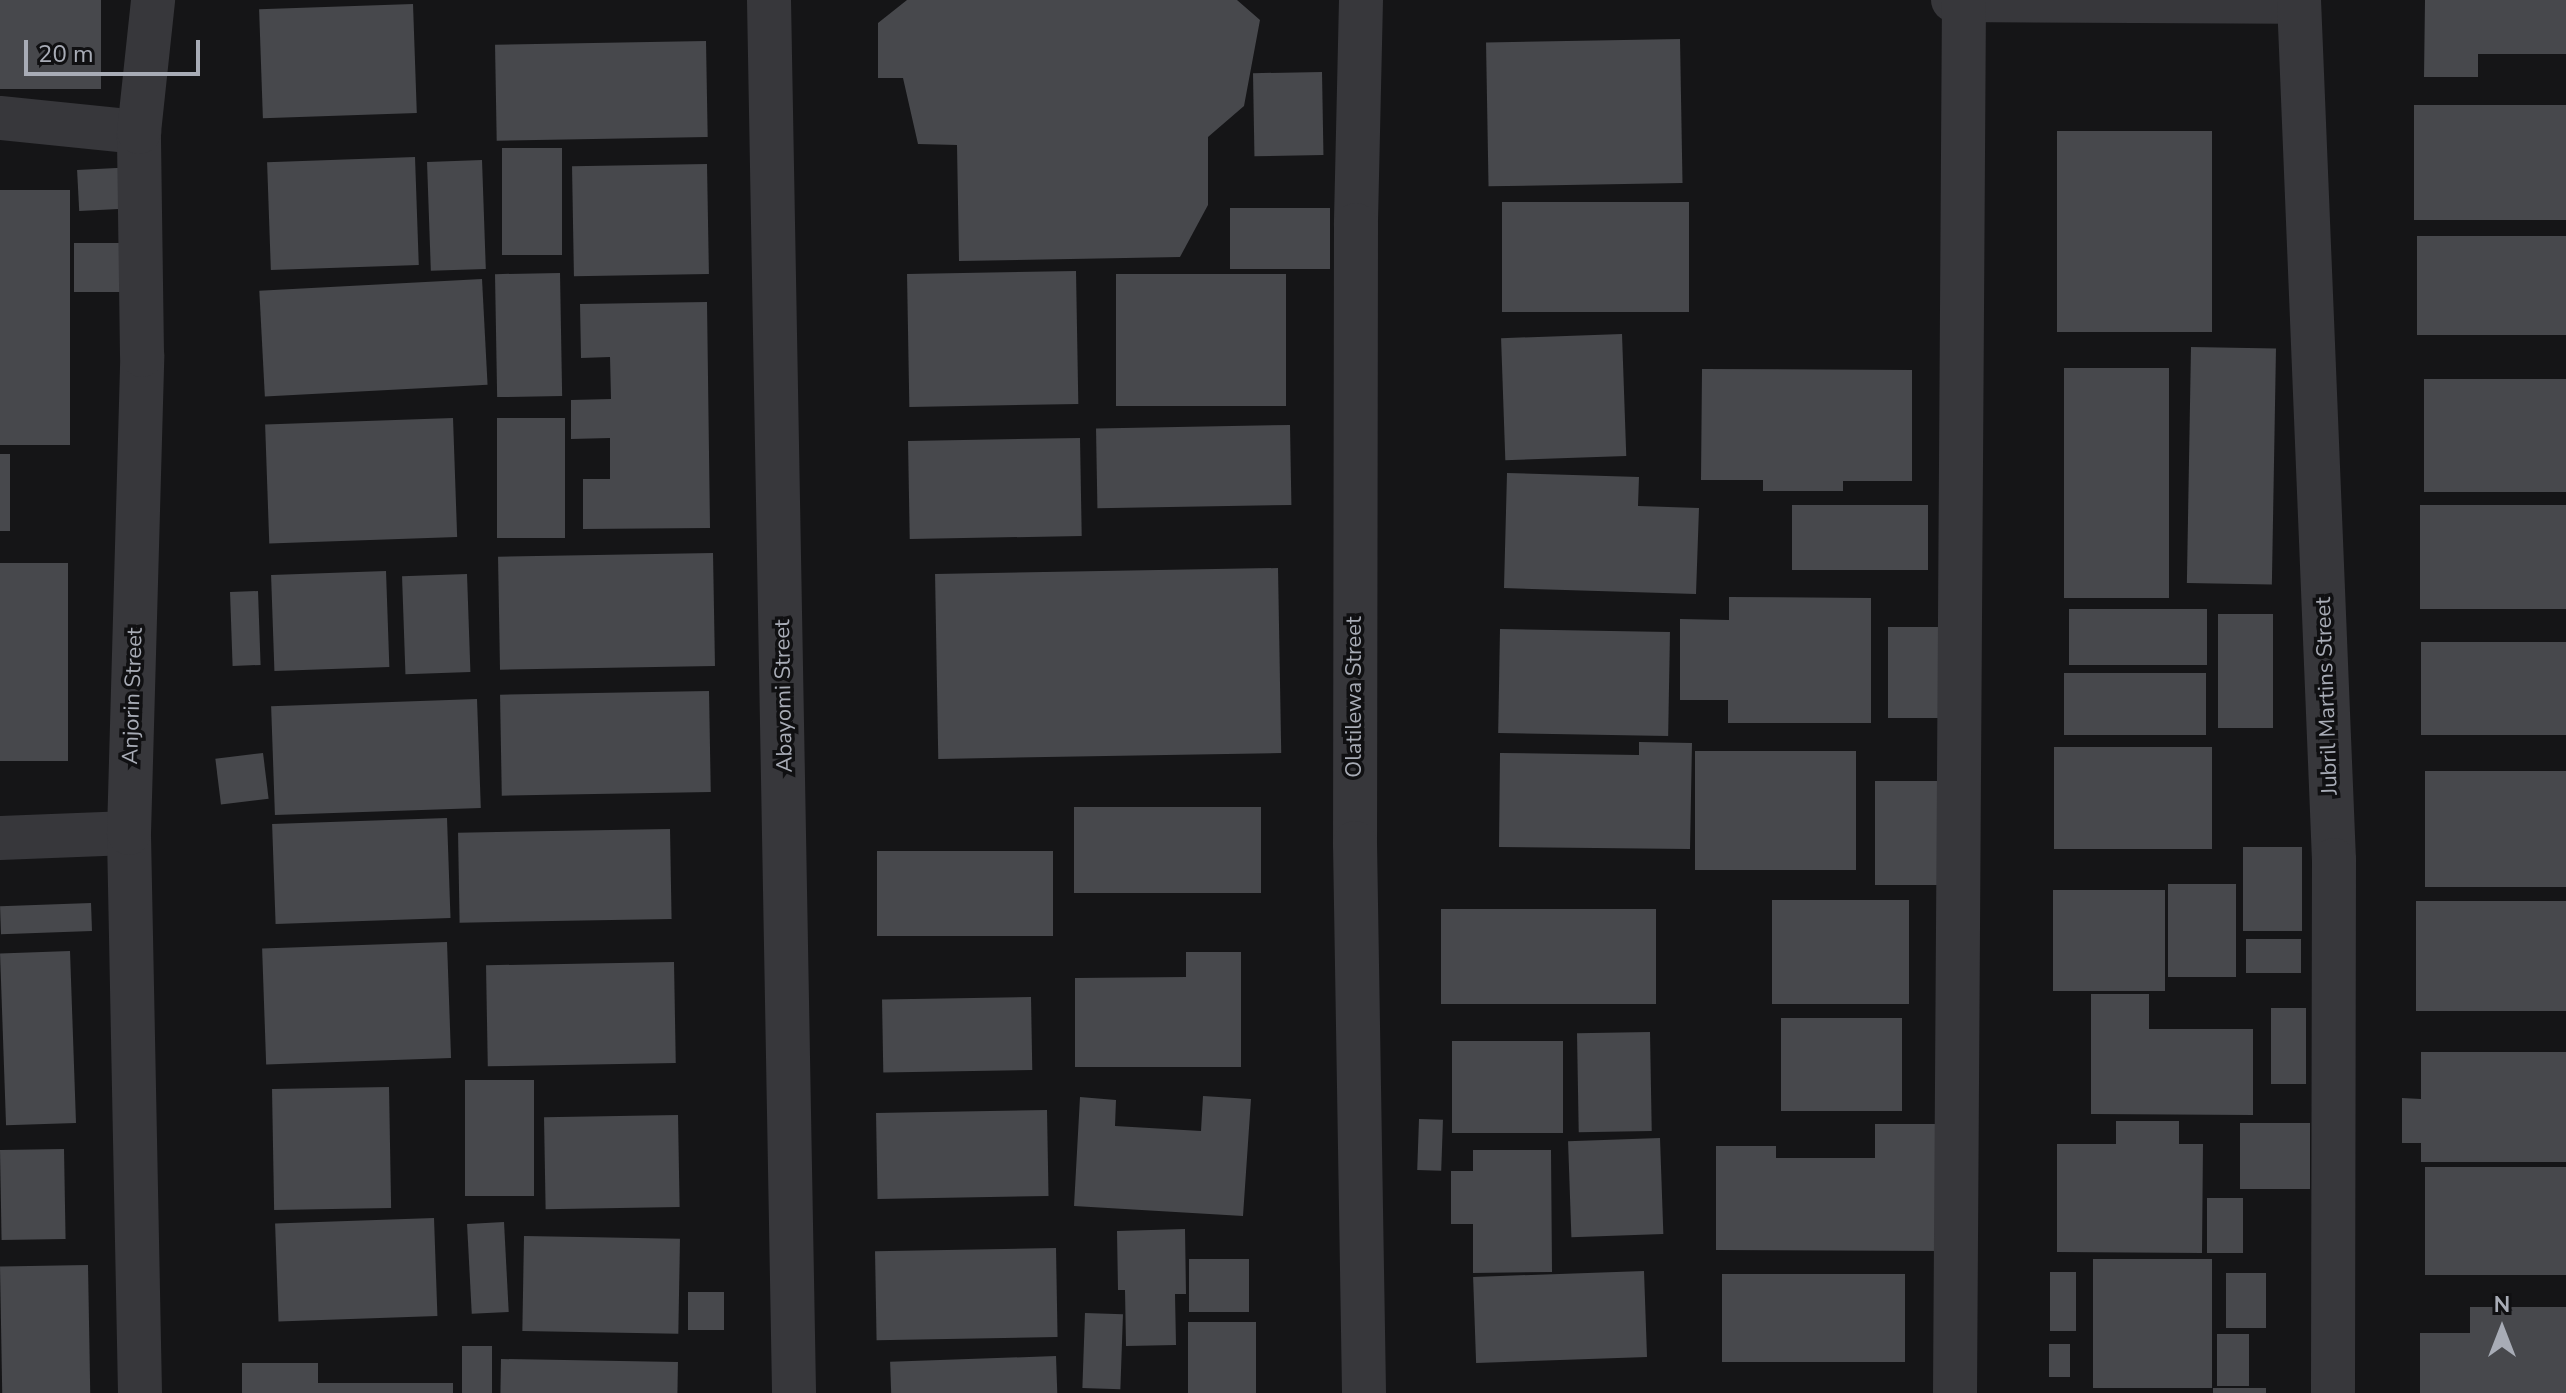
<!DOCTYPE html>
<html>
<head>
<meta charset="utf-8">
<style>
	body { margin:0 }
	#map { position:relative; width:2566px; height:1393px; overflow:hidden; background:#151517; font-family:"Nunito Sans",sans-serif }
	div>[style] { position:absolute }
	.building>* { inset:0; background:#47484c; transform-origin:0 0 }
	.street>* { height:44px; margin:-22px; padding:0 22px; transform-origin:22px; border-radius:22px; background:#37373b }
	span { translate:-50% -50%; white-space:nowrap; text-align:center; line-height:1.15; -webkit-text-stroke:7px #101012; paint-order:stroke }
	.street-label { font-size:22px; color:#a8acb6 }
	.north { position:absolute; left:2462px; top:1289px; width:80px; height:80px; -webkit-text-stroke:6px #101012; paint-order:stroke; rotate:0deg; font-size:22px; font-weight:700; line-height:32px; text-align:center; color:#a8acb6 }
	.north::after { content:''; display:block; margin:auto; width:28px; height:36px; background:#a8acb6; clip-path:polygon(50% 0,100% 100%,50% 72%,0 100%) }
	.scale { position:absolute; left:24px; top:40px; width:176px; height:36px; box-sizing:border-box; border:4px solid #a8acb6; border-top:0; padding-left:10px; font-size:24px; line-height:28px; white-space:nowrap; color:#a8acb6; -webkit-text-stroke:6px #101012; paint-order:stroke }
</style>
</head>
<body>
<div id="map">
	<div class="building">
		<div style="left:0;top:0;width:101px;height:89px"></div>
		<div style="clip-path:polygon(907px 0,1237px 0,1260px 20px,1244px 106px,1208px 137px,1208px 205px,1180px 257px,959px 261px,957px 145px,918px 144px,903px 78px,878px 78px,878px 23px)"></div>
		<div style="clip-path:polygon(2425px 0,2566px 0,2566px 54px,2478px 54px,2478px 77px,2424px 77px)"></div>
		<div style="left:413px;top:4px;width:109px;height:154px;rotate:88deg"></div>
		<div style="left:1680px;top:39px;width:144px;height:194px;rotate:89deg"></div>
		<div style="left:706px;top:41px;width:96px;height:211px;rotate:89deg"></div>
		<div style="left:1322px;top:72px;width:83px;height:69px;rotate:89deg"></div>
		<div style="left:2414px;top:105px;width:152px;height:115px"></div>
		<div style="left:2057px;top:131px;width:155px;height:201px"></div>
		<div style="left:502px;top:148px;width:60px;height:107px"></div>
		<div style="left:415px;top:157px;width:108px;height:148px;rotate:88deg"></div>
		<div style="left:482px;top:160px;width:109px;height:55px;rotate:88deg"></div>
		<div style="left:707px;top:164px;width:110px;height:135px;rotate:89deg"></div>
		<div style="left:136px;top:167px;width:41px;height:59px;rotate:87deg"></div>
		<div style="left:0;top:190px;width:70px;height:255px"></div>
		<div style="left:1502px;top:202px;width:187px;height:110px"></div>
		<div style="left:1230px;top:208px;width:100px;height:61px"></div>
		<div style="left:2417px;top:236px;width:149px;height:99px"></div>
		<div style="left:139px;top:243px;width:49px;height:65px;rotate:90deg"></div>
		<div style="left:1076px;top:271px;width:133px;height:169px;rotate:89deg"></div>
		<div style="left:560px;top:273px;width:123px;height:65px;rotate:89deg"></div>
		<div style="left:1286px;top:274px;width:132px;height:170px;rotate:90deg"></div>
		<div style="left:482px;top:279px;width:106px;height:223px;rotate:87deg"></div>
		<div style="clip-path:polygon(707px 302px,710px 528px,583px 529px,583px 479px,610px 479px,610px 438px,571px 439px,571px 400px,611px 399px,610px 357px,581px 358px,580px 304px)"></div>
		<div style="left:1622px;top:334px;width:122px;height:121px;rotate:88deg"></div>
		<div style="left:2191px;top:347px;width:85px;height:236px;rotate:1deg"></div>
		<div style="left:2064px;top:368px;width:105px;height:230px"></div>
		<div style="clip-path:polygon(1702px 369px,1912px 370px,1912px 481px,1843px 481px,1843px 491px,1763px 491px,1763px 480px,1701px 480px)"></div>
		<div style="left:2424px;top:379px;width:142px;height:113px"></div>
		<div style="left:453px;top:418px;width:119px;height:188px;rotate:88deg"></div>
		<div style="left:497px;top:418px;width:68px;height:120px"></div>
		<div style="left:1290px;top:425px;width:80px;height:194px;rotate:89deg"></div>
		<div style="left:1080px;top:438px;width:98px;height:172px;rotate:89deg"></div>
		<div style="left:0;top:454px;width:10px;height:77px"></div>
		<div style="clip-path:polygon(1507px 473px,1639px 477px,1638px 506px,1699px 508px,1696px 594px,1504px 588px)"></div>
		<div style="left:1792px;top:505px;width:136px;height:65px"></div>
		<div style="left:2420px;top:505px;width:146px;height:104px"></div>
		<div style="left:713px;top:553px;width:113px;height:215px;rotate:89deg"></div>
		<div style="left:68px;top:563px;width:198px;height:68px;rotate:90deg"></div>
		<div style="left:1278px;top:568px;width:185px;height:343px;rotate:89deg"></div>
		<div style="left:386px;top:571px;width:96px;height:115px;rotate:88deg"></div>
		<div style="left:467px;top:574px;width:98px;height:65px;rotate:88deg"></div>
		<div style="left:258px;top:591px;width:74px;height:28px;rotate:88deg"></div>
		<div style="clip-path:polygon(1729px 597px,1871px 598px,1871px 723px,1728px 723px,1728px 700px,1680px 700px,1680px 619px,1729px 620px)"></div>
		<div style="left:2069px;top:609px;width:138px;height:56px"></div>
		<div style="left:2218px;top:614px;width:55px;height:114px"></div>
		<div style="left:1888px;top:627px;width:64px;height:91px"></div>
		<div style="left:1500px;top:629px;width:170px;height:104px;rotate:1deg"></div>
		<div style="left:2421px;top:642px;width:145px;height:93px"></div>
		<div style="left:2064px;top:673px;width:142px;height:62px"></div>
		<div style="left:709px;top:691px;width:101px;height:209px;rotate:89deg"></div>
		<div style="left:477px;top:699px;width:109px;height:206px;rotate:88deg"></div>
		<div style="clip-path:polygon(1639px 742px,1692px 743px,1690px 849px,1499px 847px,1500px 753px,1639px 755px)"></div>
		<div style="left:2054px;top:747px;width:158px;height:102px"></div>
		<div style="left:1695px;top:751px;width:161px;height:119px"></div>
		<div style="left:263px;top:753px;width:46px;height:48px;rotate:83deg"></div>
		<div style="left:2425px;top:771px;width:141px;height:116px"></div>
		<div style="left:1875px;top:781px;width:70px;height:104px"></div>
		<div style="left:1074px;top:807px;width:187px;height:86px"></div>
		<div style="left:447px;top:818px;width:100px;height:175px;rotate:88deg"></div>
		<div style="left:670px;top:829px;width:90px;height:212px;rotate:89deg"></div>
		<div style="left:2243px;top:847px;width:59px;height:84px"></div>
		<div style="left:877px;top:851px;width:176px;height:85px"></div>
		<div style="left:2168px;top:884px;width:68px;height:93px"></div>
		<div style="left:2053px;top:890px;width:112px;height:101px"></div>
		<div style="left:1772px;top:900px;width:137px;height:104px"></div>
		<div style="left:2416px;top:901px;width:150px;height:110px"></div>
		<div style="left:91px;top:903px;width:28px;height:91px;rotate:88deg"></div>
		<div style="left:1441px;top:909px;width:215px;height:95px"></div>
		<div style="left:2246px;top:939px;width:55px;height:34px"></div>
		<div style="left:447px;top:942px;width:116px;height:185px;rotate:88deg"></div>
		<div style="left:70px;top:951px;width:172px;height:70px;rotate:88deg"></div>
		<div style="clip-path:polygon(1186px 952px,1241px 952px,1241px 1067px,1075px 1067px,1075px 978px,1186px 977px)"></div>
		<div style="left:674px;top:962px;width:101px;height:188px;rotate:89deg"></div>
		<div style="clip-path:polygon(2091px 994px,2149px 994px,2149px 1029px,2253px 1029px,2253px 1115px,2091px 1114px)"></div>
		<div style="left:1031px;top:997px;width:73px;height:149px;rotate:89deg"></div>
		<div style="left:2271px;top:1008px;width:35px;height:76px"></div>
		<div style="left:1781px;top:1018px;width:121px;height:93px"></div>
		<div style="left:1650px;top:1032px;width:99px;height:73px;rotate:89deg"></div>
		<div style="left:1563px;top:1041px;width:92px;height:111px;rotate:90deg"></div>
		<div style="clip-path:polygon(2421px 1052px,2566px 1052px,2566px 1162px,2421px 1162px,2421px 1143px,2402px 1143px,2402px 1098px,2421px 1099px)"></div>
		<div style="left:534px;top:1080px;width:116px;height:69px;rotate:90deg"></div>
		<div style="left:389px;top:1087px;width:121px;height:117px;rotate:89deg"></div>
		<div style="clip-path:polygon(1203px 1096px,1251px 1099px,1243px 1216px,1074px 1206px,1080px 1097px,1116px 1100px,1115px 1126px,1201px 1131px)"></div>
		<div style="left:1047px;top:1110px;width:86px;height:171px;rotate:89deg"></div>
		<div style="left:678px;top:1115px;width:92px;height:134px;rotate:89deg"></div>
		<div style="left:1419px;top:1119px;width:24px;height:51px;rotate:2deg"></div>
		<div style="clip-path:polygon(2116px 1121px,2179px 1121px,2179px 1144px,2203px 1144px,2202px 1253px,2057px 1252px,2057px 1144px,2116px 1144px)"></div>
		<div style="left:2240px;top:1123px;width:70px;height:66px"></div>
		<div style="clip-path:polygon(1875px 1124px,1947px 1124px,1947px 1251px,1716px 1250px,1716px 1146px,1776px 1146px,1776px 1158px,1875px 1158px)"></div>
		<div style="left:1660px;top:1138px;width:96px;height:92px;rotate:88deg"></div>
		<div style="left:64px;top:1149px;width:90px;height:64px;rotate:89deg"></div>
		<div style="clip-path:polygon(1473px 1150px,1551px 1150px,1552px 1272px,1473px 1273px,1473px 1224px,1451px 1224px,1451px 1171px,1473px 1171px)"></div>
		<div style="left:2425px;top:1167px;width:141px;height:108px"></div>
		<div style="left:2207px;top:1198px;width:36px;height:55px"></div>
		<div style="left:434px;top:1218px;width:98px;height:159px;rotate:88deg"></div>
		<div style="left:504px;top:1222px;width:90px;height:37px;rotate:87deg"></div>
		<div style="clip-path:polygon(1185px 1229px,1186px 1294px,1175px 1294px,1176px 1345px,1126px 1346px,1125px 1290px,1118px 1290px,1117px 1231px)"></div>
		<div style="left:524px;top:1236px;width:156px;height:95px;rotate:1deg"></div>
		<div style="left:1056px;top:1248px;width:89px;height:181px;rotate:89deg"></div>
		<div style="left:1249px;top:1259px;width:53px;height:60px;rotate:90deg"></div>
		<div style="left:2093px;top:1259px;width:119px;height:129px"></div>
		<div style="left:88px;top:1265px;width:128px;height:88px;rotate:89deg"></div>
		<div style="left:1644px;top:1271px;width:86px;height:171px;rotate:88deg"></div>
		<div style="left:2050px;top:1272px;width:26px;height:59px"></div>
		<div style="left:2226px;top:1273px;width:40px;height:55px"></div>
		<div style="left:1722px;top:1274px;width:183px;height:88px"></div>
		<div style="left:688px;top:1292px;width:36px;height:38px"></div>
		<div style="clip-path:polygon(2470px 1307px,2566px 1307px,2566px 1393px,2420px 1393px,2420px 1333px,2470px 1333px)"></div>
		<div style="left:1085px;top:1313px;width:38px;height:75px;rotate:2deg"></div>
		<div style="left:1256px;top:1322px;width:71px;height:68px;rotate:90deg"></div>
		<div style="left:2217px;top:1334px;width:32px;height:52px"></div>
		<div style="left:2049px;top:1344px;width:21px;height:33px"></div>
		<div style="left:462px;top:1346px;width:30px;height:47px"></div>
		<div style="left:1056px;top:1356px;width:37px;height:166px;rotate:88deg"></div>
		<div style="left:501px;top:1359px;width:177px;height:34px;rotate:1deg"></div>
		<div style="clip-path:polygon(242px 1363px,318px 1363px,318px 1383px,453px 1383px,453px 1393px,242px 1393px)"></div>
		<div style="left:2213px;top:1388px;width:53px;height:5px"></div>
	</div>
	<div class="street">
		<div style="left:769px;top:0;width:1393px;rotate:88.97deg"></div>
		<div style="left:1361px;top:0;width:225px;rotate:91.3deg"></div>
		<div style="left:1356px;top:225px;width:618px;rotate:90.09deg"></div>
		<div style="left:1355px;top:843px;width:550px;rotate:89.06deg"></div>
		<div style="left:1953px;top:0;width:346px;rotate:0.3deg"></div>
		<div style="left:2299px;top:0;width:861px;rotate:87.67deg"></div>
		<div style="left:2334px;top:860px;width:533px;rotate:90.11deg"></div>
		<div style="left:0;top:118px;width:140px;rotate:5.8deg"></div>
		<div style="left:0;top:838px;width:129px;rotate:-2.2deg"></div>
		<div style="left:140px;top:1393px;width:560px;rotate:-91.13deg"></div>
		<div style="left:129px;top:833px;width:478px;rotate:-88.4deg"></div>
		<div style="left:142px;top:355px;width:223px;rotate:-90.8deg"></div>
		<div style="left:139px;top:132px;width:133px;rotate:-83.9deg"></div>
		<div style="left:1955px;top:1393px;width:1393px;rotate:-89.63deg"></div>
	</div>
	<div class="street-label">
		<span style="left:133px;top:696px;rotate:-88deg">Anjorin Street</span>
		<span style="left:784px;top:696px;rotate:-91deg">Abayomi Street</span>
		<span style="left:2327px;top:696px;rotate:-92deg">Jubril Martins Street</span>
		<span style="left:1355px;top:697px;rotate:-90deg">Olatilewa Street</span>
	</div>
	<div class="north">N</div>
	<div class="scale">20 m</div>
</div>
</body>
</html>
